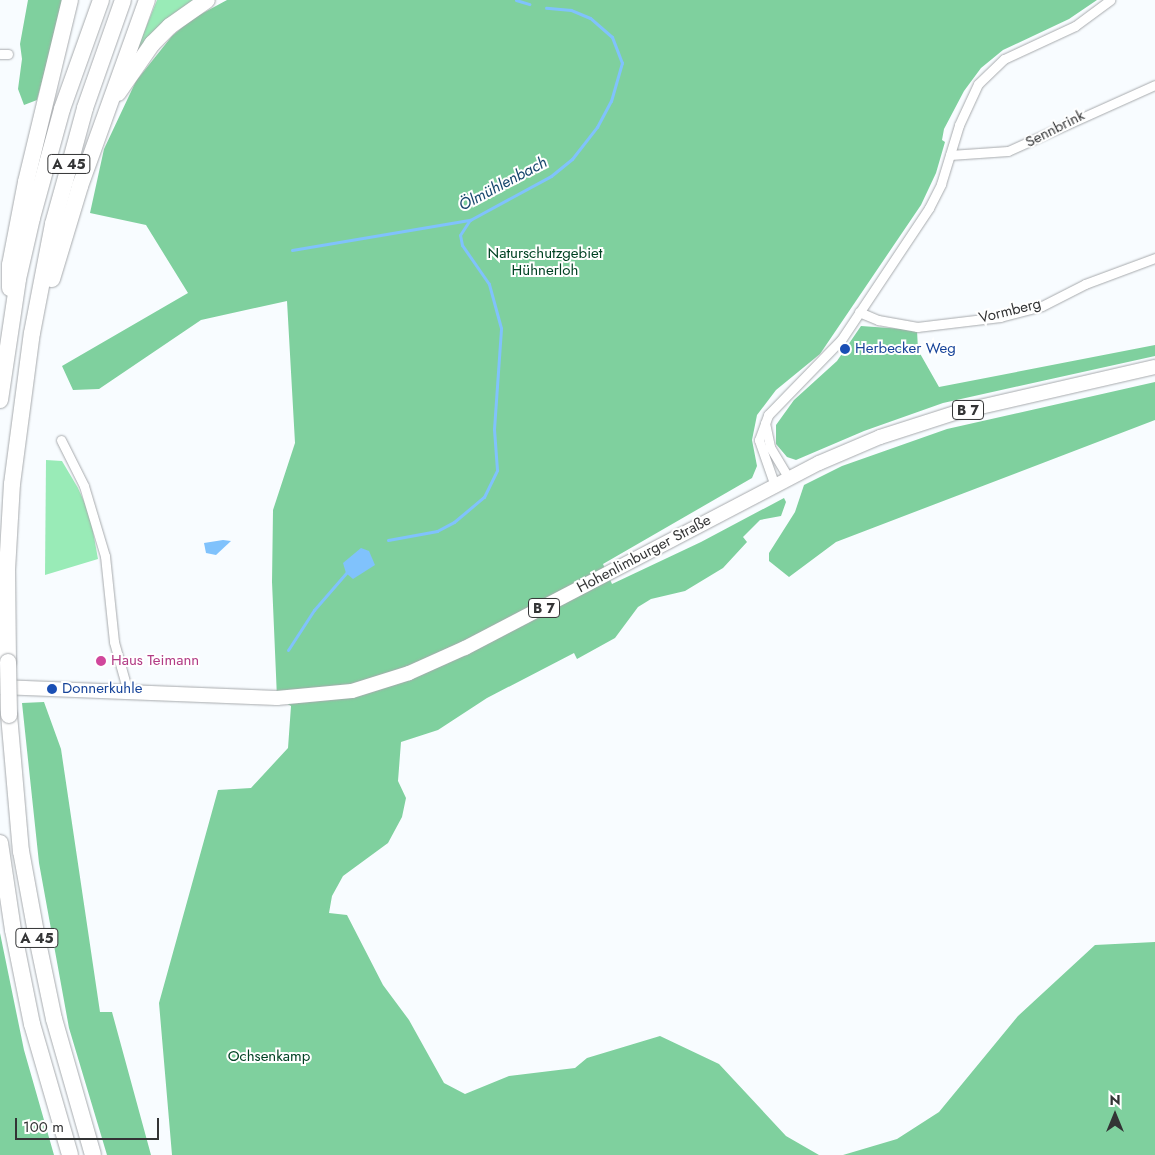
<!DOCTYPE html>
<html>
<head>
<meta charset="utf-8">
<style>
	body { margin:0 }
	#map { position:relative; width:1155px; height:1155px; overflow:hidden; background:#f8fcff; font-family:Jost,sans-serif }
	div>[style] { position:absolute }
	.green>* { inset:0; background:#99ebb7 }
	.forest>* { inset:0; background:#7fd09e }
	.water>* { inset:0; background:#80c2fc }
	.stream>* { height:3px; margin:-1.5px; padding:0 1.5px; transform-origin:1.5px; border-radius:1.5px; background:#80c2fc }
	.roads { filter:drop-shadow(0 0 1px #a7aaad) drop-shadow(0 0 1px #a7aaad) }
	.street>* { height:9px; margin:-4.5px; padding:0 4.5px; transform-origin:4.5px; border-radius:4.5px; background:#fff }
	.primary>* { height:14px; margin:-7px; padding:0 7px; transform-origin:7px; border-radius:7px; background:#fff }
	.highway>* { height:16px; margin:-8px; padding:0 8px; transform-origin:8px; border-radius:8px; background:#fff }
	.bridges { filter:drop-shadow(0 0 1px #a7aaad) drop-shadow(0 0 1px #a7aaad) }
	.highway-bridge>* { height:16px; margin:-8px; padding:0 8px; transform-origin:8px; border-radius:8px; background:#fff }
	.dots>* { width:14px; height:14px; translate:-50% -50%; box-sizing:border-box; border:2px solid #fff; border-radius:50% }
	span { translate:-50% -50%; white-space:nowrap; text-align:center; line-height:1.15; -webkit-text-stroke:4px #fff; paint-order:stroke }
	.shield-label span { padding:1px 4px; background:#fff; border:1px solid; border-radius:4px; -webkit-text-stroke-width:0 }
	.shield-label { font-size:14px; color:#333435; font-weight:700 }
	.street-label { font-size:15px; color:#333435 }
	.park-label { font-size:15px; color:#004223 }
	.transit-label { font-size:15px; color:#164399 }
	.left { translate:0 -50%; text-align:left }
	.hotel-label { font-size:15px; color:#b23c85 }
	.water-label { font-size:16px; color:#17476d; font-style:italic }
	.north { position:absolute; left:1090px; top:1090px; width:50px; height:50px; -webkit-text-stroke:4px #fff; paint-order:stroke; rotate:0deg; font-size:14px; font-weight:700; line-height:20px; text-align:center; color:#333435 }
	.north::after { content:''; display:block; margin:auto; width:18px; height:22px; background:#333435; clip-path:polygon(50% 0,100% 100%,50% 72%,0 100%) }
	.scale { position:absolute; left:15px; top:1118px; width:144px; height:22px; box-sizing:border-box; border:2px solid #333435; border-top:0; padding-left:6px; font-size:15px; line-height:18px; white-space:nowrap; color:#333435; -webkit-text-stroke:4px #fff; paint-order:stroke }
</style>
</head>
<body>
<div id="map">
	<div class="green">
		<div style="clip-path:polygon(157px 0,194px 0,131px 64px)"></div>
		<div style="clip-path:polygon(46px 460px,62px 461px,78px 488px,90px 515px,98px 559px,45px 575px)"></div>
	</div>
	<div class="forest">
		<div style="clip-path:polygon(28px 0,64px 0,37px 100px,24px 105px,18px 89px,22px 59px,20px 44px)"></div>
		<div style="clip-path:polygon(227px 0,1097px 0,1069px 19px,1003px 50px,981px 68px,964px 91px,944px 129px,942px 140px,945px 142px,936px 173px,921px 205px,820px 354px,776px 390px,757px 415px,752px 440px,757px 466px,752px 478px,603px 564px,612px 584px,701px 542px,784px 498px,786px 502px,781px 516px,760px 520px,743px 537px,747px 542px,723px 568px,685px 591px,651px 599px,638px 607px,615px 638px,577px 659px,574px 653px,487px 698px,438px 730px,401px 742px,398px 781px,406px 798px,402px 817px,388px 843px,343px 876px,332px 896px,329px 913px,347px 915px,383px 985px,409px 1020px,444px 1083px,465px 1094px,509px 1076px,575px 1068px,587px 1058px,660px 1036px,719px 1064px,786px 1136px,819px 1155px,172px 1155px,159px 1003px,218px 790px,251px 788px,288px 748px,291px 706px,277px 698px,272px 582px,273px 510px,295px 443px,287px 301px,201px 320px,99px 389px,73px 390px,62px 366px,188px 293px,146px 225px,90px 213px,104px 149px,136px 81px,172px 36px,192px 19px)"></div>
		<div style="clip-path:polygon(861px 326px,917px 330px,918px 350px,939px 387px,1155px 345px,1155px 356px,943px 403px,864px 431px,796px 460px,787px 457px,776px 444px,776px 425px,794px 400px,837px 361px)"></div>
		<div style="clip-path:polygon(1155px 382px,1155px 420px,836px 542px,789px 577px,769px 561px,769px 553px,795px 512px,804px 485px,842px 466px,947px 429px)"></div>
		<div style="clip-path:polygon(44px 702px,61px 749px,100px 1012px,112px 1012px,151px 1155px,107px 1155px,69px 1028px,39px 863px,22px 703px)"></div>
		<div style="clip-path:polygon(0 933px,24px 1050px,54px 1155px,0 1155px)"></div>
		<div style="clip-path:polygon(1155px 942px,1155px 1155px,843px 1155px,897px 1139px,939px 1112px,1018px 1016px,1095px 945px)"></div>
	</div>
	<div class="water">
		<div style="clip-path:polygon(223px 540px,231px 541px,216px 555px,206px 553px,204px 543px)"></div>
		<div style="clip-path:polygon(361px 548px,369px 551px,375px 565px,353px 579px,346px 573px,343px 563px)"></div>
	</div>
	<div class="stream">
		<div style="left:516px;top:0;width:14px;rotate:17deg"></div>
		<div style="left:292px;top:250px;width:181px;rotate:-9.6deg"></div>
		<div style="left:470px;top:220px;width:92px;rotate:-28.5deg"></div>
		<div style="left:551px;top:176px;width:27px;rotate:-39deg"></div>
		<div style="left:572px;top:159px;width:41px;rotate:-52deg"></div>
		<div style="left:597px;top:127px;width:30px;rotate:-62deg"></div>
		<div style="left:611px;top:101px;width:40px;rotate:-74deg"></div>
		<div style="left:622px;top:63px;width:28px;rotate:-111deg"></div>
		<div style="left:612px;top:37px;width:29px;rotate:-139deg"></div>
		<div style="left:590px;top:18px;width:21px;rotate:-157deg"></div>
		<div style="left:571px;top:10px;width:25px;rotate:-175deg"></div>
		<div style="left:388px;top:540px;width:50px;rotate:-10.4deg"></div>
		<div style="left:437px;top:531px;width:19px;rotate:-28deg"></div>
		<div style="left:454px;top:522px;width:39px;rotate:-40deg"></div>
		<div style="left:484px;top:497px;width:30px;rotate:-64deg"></div>
		<div style="left:497px;top:470px;width:41px;rotate:-94.2deg"></div>
		<div style="left:494px;top:429px;width:101px;rotate:-86deg"></div>
		<div style="left:501px;top:328px;width:46px;rotate:-105.3deg"></div>
		<div style="left:489px;top:284px;width:47px;rotate:-124.7deg"></div>
		<div style="left:462px;top:245px;width:10px;rotate:-101deg"></div>
		<div style="left:460px;top:235px;width:17px;rotate:-57deg"></div>
		<div style="left:288px;top:650px;width:48px;rotate:-57deg"></div>
		<div style="left:314px;top:610px;width:49px;rotate:-49.1deg"></div>
	</div>
	<div class="roads">
		<div class="street">
			<div style="left:0;top:54px;width:8px"></div>
			<div style="left:950px;top:155px;width:58px;rotate:-3.9deg"></div>
			<div style="left:1008px;top:151px;width:161px;rotate:-24.2deg"></div>
			<div style="left:859px;top:312px;width:21px;rotate:23deg"></div>
			<div style="left:878px;top:320px;width:40px;rotate:10deg"></div>
			<div style="left:917px;top:327px;width:84px;rotate:-6.9deg"></div>
			<div style="left:1000px;top:317px;width:43px;rotate:-14.7deg"></div>
			<div style="left:1042px;top:306px;width:48px;rotate:-27.1deg"></div>
			<div style="left:1085px;top:284px;width:75px;rotate:-20.4deg"></div>
			<div style="left:765px;top:423px;width:25px;rotate:78deg"></div>
			<div style="left:770px;top:447px;width:37px;rotate:59deg"></div>
			<div style="left:61px;top:440px;width:51px;rotate:63.4deg"></div>
			<div style="left:84px;top:486px;width:73px;rotate:73.3deg"></div>
			<div style="left:105px;top:556px;width:86px;rotate:84deg"></div>
			<div style="left:114px;top:642px;width:52px;rotate:74.4deg"></div>
			<div style="left:775px;top:486px;width:49px;rotate:-109.2deg"></div>
			<div style="left:759px;top:440px;width:27px;rotate:-70deg"></div>
			<div style="left:768px;top:415px;width:105px;rotate:-45.8deg"></div>
			<div style="left:841px;top:340px;width:159px;rotate:-56.3deg"></div>
			<div style="left:929px;top:208px;width:27px;rotate:-63deg"></div>
			<div style="left:941px;top:184px;width:62px;rotate:-73deg"></div>
			<div style="left:959px;top:125px;width:45px;rotate:-65.1deg"></div>
			<div style="left:978px;top:84px;width:36px;rotate:-44deg"></div>
			<div style="left:1004px;top:59px;width:78px;rotate:-24.9deg"></div>
			<div style="left:1075px;top:26px;width:44px;rotate:-36.6deg"></div>
		</div>
		<div class="primary">
			<div style="left:0;top:687px;width:277px;rotate:2.3deg"></div>
			<div style="left:277px;top:698px;width:75px;rotate:-5.3deg"></div>
			<div style="left:352px;top:691px;width:60px;rotate:-17.5deg"></div>
			<div style="left:409px;top:673px;width:61px;rotate:-24.1deg"></div>
			<div style="left:465px;top:648px;width:399px;rotate:-27.6deg"></div>
			<div style="left:819px;top:463px;width:66px;rotate:-23.1deg"></div>
			<div style="left:880px;top:437px;width:82px;rotate:-17.8deg"></div>
			<div style="left:958px;top:412px;width:202px;rotate:-12.9deg"></div>
		</div>
		<div class="highway">
			<div style="left:118px;top:93px;width:60px;rotate:-55.2deg"></div>
			<div style="left:152px;top:44px;width:25px;rotate:-45deg"></div>
			<div style="left:170px;top:26px;width:45px;rotate:-35.1deg"></div>
			<div style="left:52px;top:279px;width:97px;rotate:-73.2deg"></div>
			<div style="left:80px;top:186px;width:198px;rotate:-70.2deg"></div>
			<div style="left:10px;top:288px;width:23px;rotate:-90deg"></div>
			<div style="left:10px;top:265px;width:85px;rotate:-79.1deg"></div>
			<div style="left:26px;top:182px;width:187px;rotate:-76.4deg"></div>
			<div style="left:0;top:400px;width:122px;rotate:-81.5deg"></div>
			<div style="left:18px;top:279px;width:63px;rotate:-77.1deg"></div>
			<div style="left:32px;top:218px;width:113px;rotate:-74.6deg"></div>
			<div style="left:62px;top:109px;width:116px;rotate:-70.3deg"></div>
			<div style="left:8px;top:662px;width:92px;rotate:-90.6deg"></div>
			<div style="left:7px;top:570px;width:86px;rotate:-86.7deg"></div>
			<div style="left:12px;top:484px;width:152px;rotate:-82.5deg"></div>
			<div style="left:32px;top:333px;width:111px;rotate:-79.1deg"></div>
			<div style="left:53px;top:224px;width:63px;rotate:-74.4deg"></div>
			<div style="left:70px;top:163px;width:57px;rotate:-74.7deg"></div>
			<div style="left:85px;top:108px;width:114px;rotate:-70.6deg"></div>
			<div style="left:9px;top:715px;width:137px;rotate:85deg"></div>
			<div style="left:21px;top:851px;width:83px;rotate:79.6deg"></div>
			<div style="left:36px;top:933px;width:88px;rotate:78.2deg"></div>
			<div style="left:54px;top:1019px;width:141px;rotate:74deg"></div>
			<div style="left:0;top:843px;width:88px;rotate:81.5deg"></div>
			<div style="left:13px;top:930px;width:96px;rotate:78.6deg"></div>
			<div style="left:32px;top:1024px;width:136px;rotate:73.8deg"></div>
		</div>
	</div>
	<div class="bridges">
		<div class="highway-bridge">
			<div style="left:8px;top:662px;width:53px;rotate:88.9deg"></div>
		</div>
	</div>
	<div class="dots">
		<div style="left:845px;top:349px;background:#1a4fb4"></div>
		<div style="left:101px;top:661px;background:#d1479c"></div>
		<div style="left:52px;top:689px;background:#1a4fb4"></div>
	</div>
	<div class="shield-label">
		<span style="left:69px;top:164px">A 45</span>
		<span style="left:968px;top:410px">B 7</span>
		<span style="left:544px;top:608px">B 7</span>
		<span style="left:37px;top:938px">A 45</span>
	</div>
	<div class="street-label">
		<span style="left:1055px;top:129px;rotate:-27deg">Sennbrink</span>
		<span style="left:1010px;top:311px;rotate:-14deg">Vormberg</span>
		<span style="left:644px;top:554px;rotate:-28deg">Hohenlimburger Straße</span>
	</div>
	<div class="park-label">
		<span style="left:545px;top:262px">Naturschutzgebiet<br>Hühnerloh</span>
		<span style="left:269px;top:1057px">Ochsenkamp</span>
	</div>
	<div class="transit-label">
		<span class="left" style="left:855px;top:349px">Herbecker Weg</span>
		<span class="left" style="left:62px;top:689px">Donnerkuhle</span>
	</div>
	<div class="hotel-label">
		<span class="left" style="left:111px;top:661px">Haus Teimann</span>
	</div>
	<div class="water-label">
		<span style="left:503px;top:184px;rotate:-28deg">Ölmühlenbach</span>
	</div>
	<div class="north">N</div>
	<div class="scale">100 m</div>
</div>
</body>
</html>
